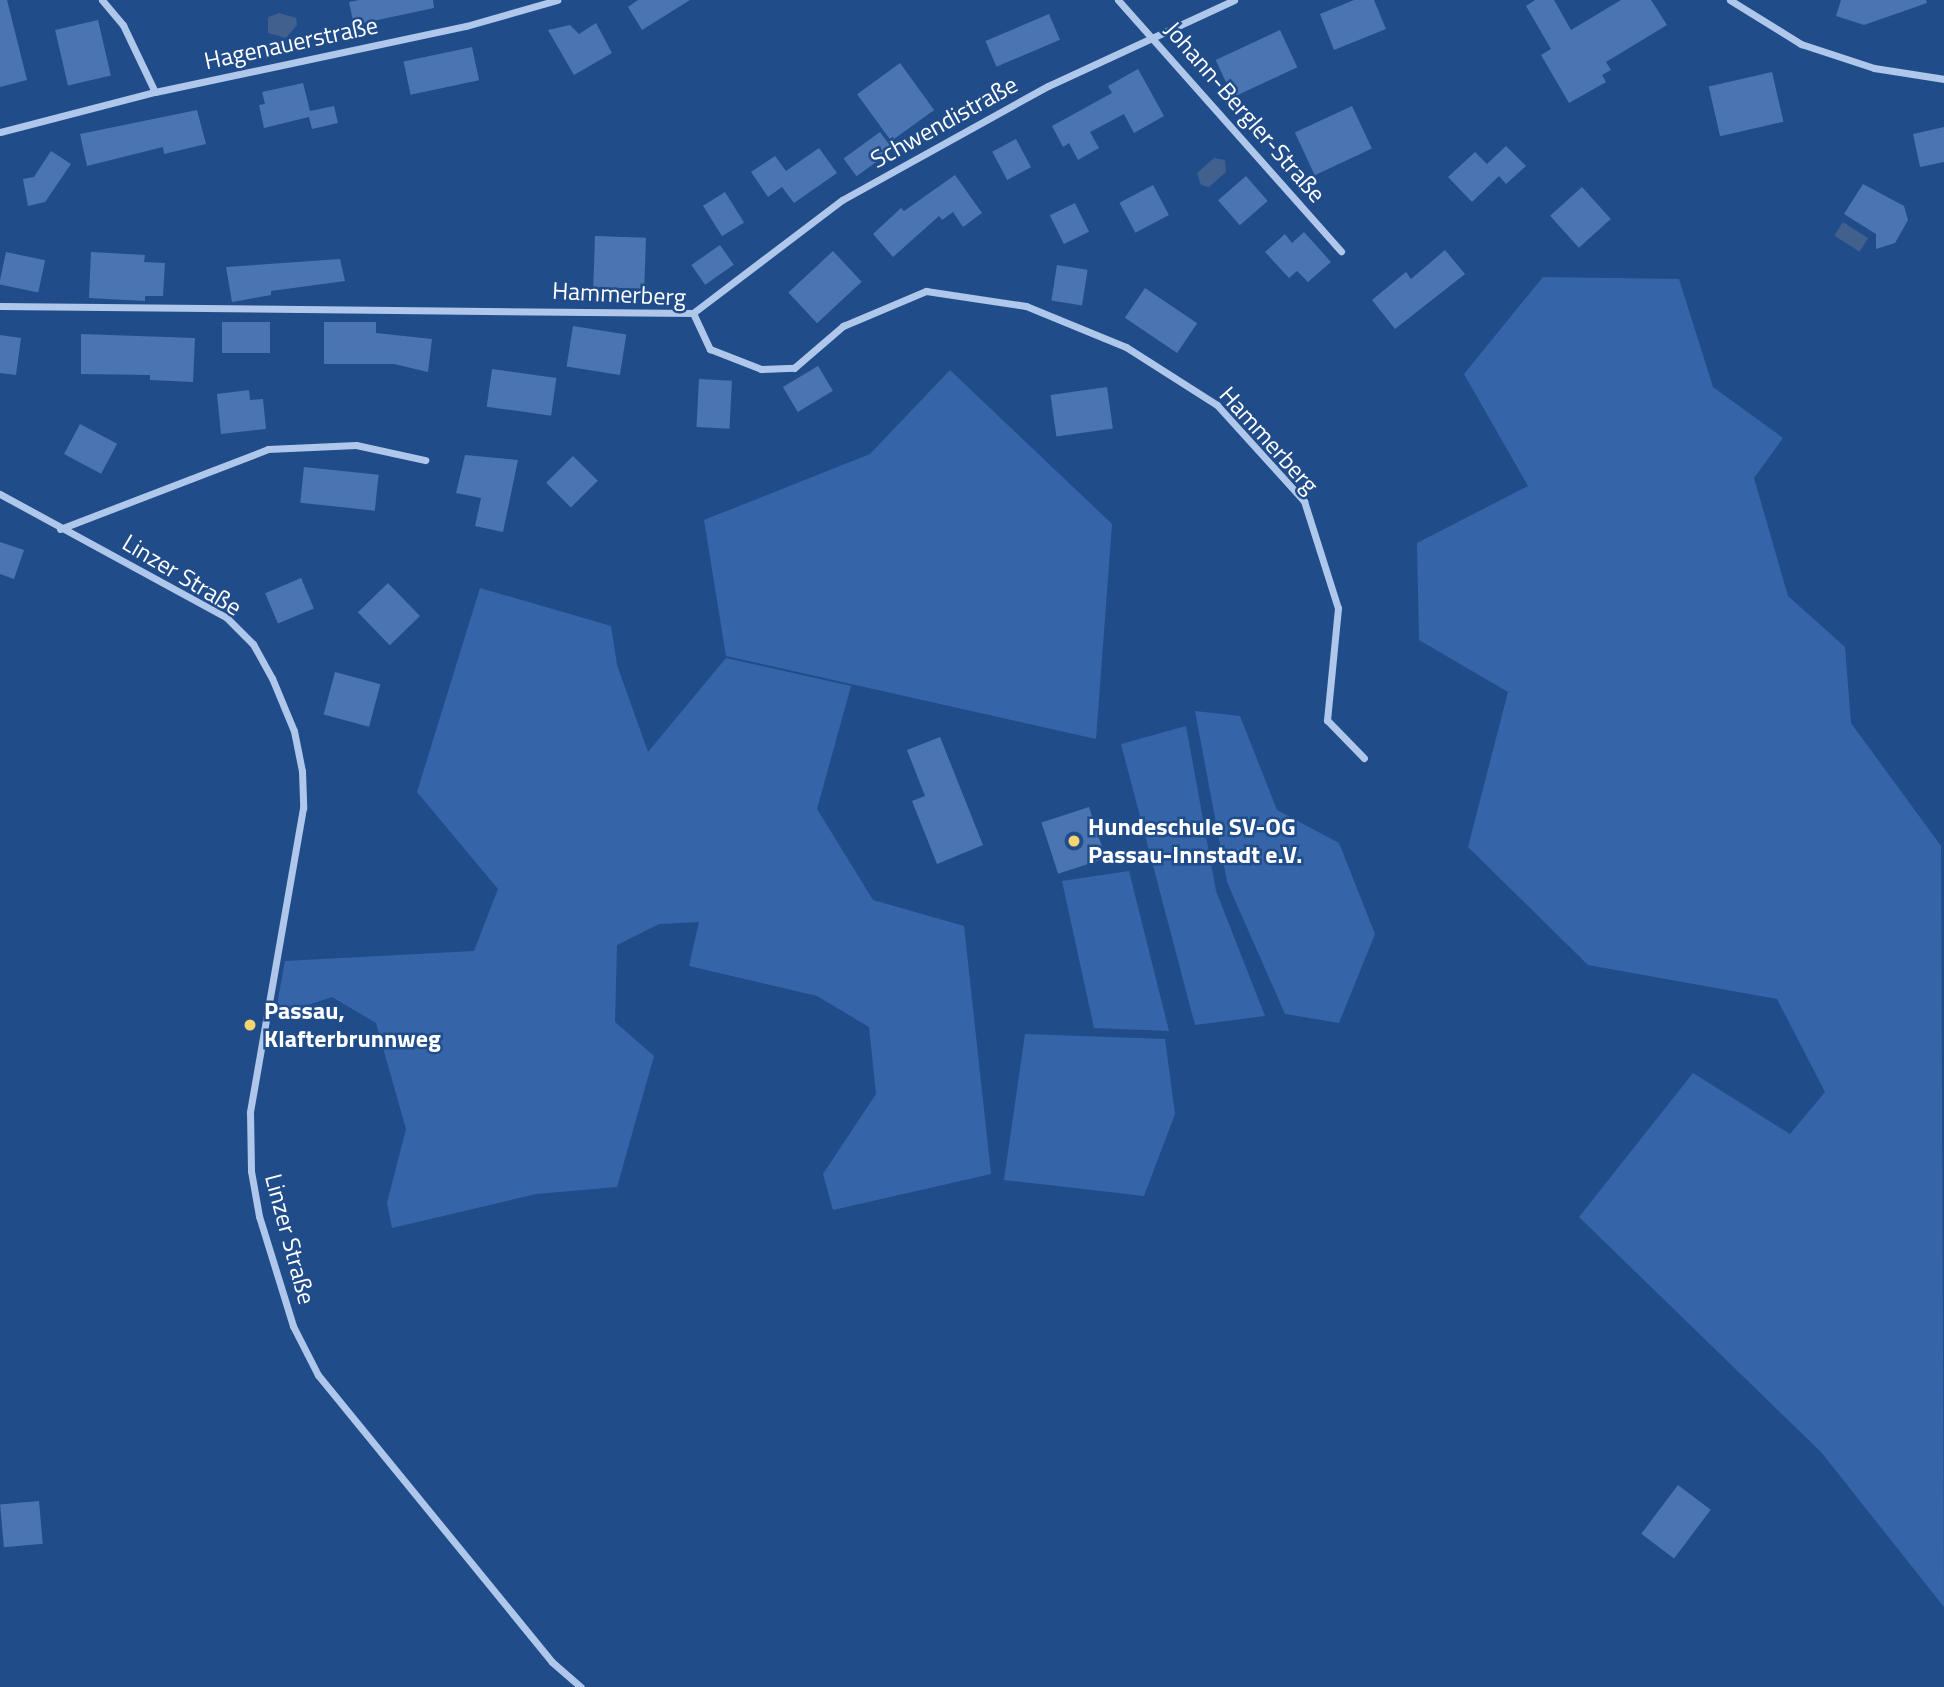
<!DOCTYPE html>
<html>
<head>
<meta charset="utf-8">
<style>
	body { margin:0 }
	#map { position:relative; width:1944px; height:1687px; overflow:hidden; background:#214c8a; font-family:"Titillium Web",sans-serif }
	div>[style] { position:absolute }
	.green>* { inset:0; background:#3565a8 }
	.water>* { inset:0; background:#41608d; transform-origin:0 0 }
	.building>* { inset:0; background:#4a75b2; transform-origin:0 0 }
	.street>* { height:7px; margin:-3.5px; padding:0 3.5px; transform-origin:3.5px; border-radius:3.5px; background:#aec7eb }
	.dots>* { width:19px; height:19px; translate:-50% -50%; box-sizing:border-box; border:4px solid #214c8a; border-radius:50% }
	span { translate:-50% -50%; white-space:nowrap; text-align:center; line-height:1.15; -webkit-text-stroke:5px #214c8a; paint-order:stroke }
	.street-label { font-size:24px; color:#fff }
	.poi-label { font-size:24px; color:#fff; font-weight:700 }
	.left { translate:0 -50%; text-align:left }
</style>
</head>
<body>
<div id="map">
	<div class="green">
		<div style="clip-path:polygon(1543px 277px,1679px 279px,1713px 387px,1783px 438px,1754px 478px,1788px 596px,1845px 647px,1851px 723px,1941px 846px,1944px 1607px,1821px 1452px,1579px 1217px,1693px 1073px,1790px 1134px,1825px 1092px,1777px 999px,1588px 965px,1468px 847px,1508px 692px,1419px 640px,1417px 543px,1528px 486px,1464px 374px)"></div>
		<div style="clip-path:polygon(950px 370px,1112px 524px,1096px 739px,726px 656px,704px 520px,870px 454px)"></div>
		<div style="clip-path:polygon(480px 588px,611px 626px,617px 665px,648px 752px,726px 658px,851px 686px,817px 809px,873px 900px,964px 926px,991px 1174px,833px 1210px,823px 1174px,876px 1094px,869px 1027px,817px 996px,689px 966px,699px 922px,659px 924px,617px 945px,615px 1022px,654px 1056px,617px 1187px,536px 1194px,392px 1228px,387px 1203px,406px 1129px,376px 1023px,332px 997px,275px 1016px,285px 961px,474px 951px,498px 889px,417px 792px)"></div>
		<div style="clip-path:polygon(1195px 711px,1240px 716px,1277px 810px,1339px 843px,1375px 934px,1339px 1023px,1285px 1014px,1227px 882px)"></div>
		<div style="clip-path:polygon(1186px 726px,1216px 891px,1265px 1016px,1195px 1025px,1121px 744px)"></div>
		<div style="clip-path:polygon(1129px 871px,1169px 1031px,1094px 1028px,1062px 881px)"></div>
		<div style="clip-path:polygon(1025px 1034px,1165px 1039px,1175px 1114px,1144px 1196px,1004px 1180px)"></div>
	</div>
	<div class="water">
		<div style="clip-path:polygon(279px 13px,296px 18px,297px 25px,286px 38px,268px 33px,268px 17px)"></div>
		<div style="clip-path:polygon(1214px 158px,1225px 160px,1226px 172px,1209px 187px,1201px 185px,1197px 173px)"></div>
		<div style="left:1843px;top:222px;width:30px;height:16px;rotate:33deg"></div>
	</div>
	<div class="building">
		<div style="clip-path:polygon(0 0,7px 0,27px 80px,0 87px)"></div>
		<div style="clip-path:polygon(359px 0,433px 0,434px 8px,354px 25px,349px 2px)"></div>
		<div style="clip-path:polygon(638px 0,690px 0,642px 30px,628px 7px)"></div>
		<div style="clip-path:polygon(1354px 0,1374px 0,1386px 29px,1334px 50px,1320px 14px)"></div>
		<div style="clip-path:polygon(1535px 0,1554px 0,1571px 30px,1621px 0,1651px 0,1667px 25px,1606px 62px,1611px 70px,1602px 75px,1606px 82px,1569px 103px,1541px 55px,1551px 49px,1526px 6px)"></div>
		<div style="clip-path:polygon(1841px 0,1926px 0,1927px 3px,1864px 25px,1836px 16px)"></div>
		<div style="left:1049px;top:14px;width:28px;height:69px;rotate:67deg"></div>
		<div style="left:98px;top:20px;width:57px;height:44px;rotate:77deg"></div>
		<div style="clip-path:polygon(596px 23px,612px 53px,574px 75px,548px 30px,570px 25px,579px 34px)"></div>
		<div style="left:1280px;top:30px;width:41px;height:71px;rotate:65deg"></div>
		<div style="left:472px;top:47px;width:34px;height:70px;rotate:78deg"></div>
		<div style="left:900px;top:63px;width:58px;height:53px;rotate:54deg"></div>
		<div style="clip-path:polygon(1138px 69px,1164px 116px,1134px 133px,1124px 114px,1090px 132px,1099px 148px,1078px 160px,1069px 143px,1063px 147px,1052px 126px,1112px 93px,1108px 86px)"></div>
		<div style="left:1772px;top:72px;width:51px;height:65px;rotate:77deg"></div>
		<div style="clip-path:polygon(303px 83px,310px 111px,334px 106px,338px 123px,312px 129px,309px 117px,264px 128px,259px 105px,265px 104px,262px 92px)"></div>
		<div style="left:1352px;top:106px;width:47px;height:63px;rotate:65deg"></div>
		<div style="clip-path:polygon(197px 110px,206px 144px,164px 154px,163px 147px,87px 166px,80px 134px)"></div>
		<div style="clip-path:polygon(1944px 127px,1944px 162px,1920px 167px,1913px 134px)"></div>
		<div style="left:880px;top:132px;width:22px;height:45px;rotate:54deg"></div>
		<div style="left:1016px;top:139px;width:32px;height:27px;rotate:62deg"></div>
		<div style="clip-path:polygon(1506px 146px,1526px 166px,1506px 184px,1499px 176px,1472px 202px,1448px 177px,1475px 152px,1487px 164px)"></div>
		<div style="clip-path:polygon(819px 148px,837px 173px,794px 203px,782px 187px,768px 197px,751px 172px,775px 156px,786px 171px)"></div>
		<div style="clip-path:polygon(51px 151px,71px 164px,45px 202px,28px 206px,23px 179px,34px 177px)"></div>
		<div style="clip-path:polygon(955px 175px,982px 213px,963px 227px,953px 212px,942px 220px,939px 216px,893px 257px,873px 234px,901px 208px,904px 211px)"></div>
		<div style="left:1246px;top:176px;width:33px;height:37px;rotate:49deg"></div>
		<div style="clip-path:polygon(1863px 184px,1904px 206px,1908px 220px,1895px 243px,1876px 249px,1876px 234px,1844px 214px)"></div>
		<div style="left:1153px;top:185px;width:34px;height:38px;rotate:62deg"></div>
		<div style="left:1582px;top:187px;width:43px;height:43px;rotate:48deg"></div>
		<div style="left:725px;top:192px;width:36px;height:26px;rotate:58deg"></div>
		<div style="left:1075px;top:203px;width:32px;height:28px;rotate:64deg"></div>
		<div style="clip-path:polygon(1304px 232px,1331px 262px,1308px 282px,1297px 271px,1289px 278px,1265px 252px,1285px 234px,1292px 243px)"></div>
		<div style="left:595px;top:236px;width:51px;height:51px;rotate:2deg"></div>
		<div style="left:720px;top:245px;width:24px;height:35px;rotate:55deg"></div>
		<div style="clip-path:polygon(1445px 250px,1465px 274px,1395px 329px,1372px 300px,1406px 272px,1411px 279px)"></div>
		<div style="left:833px;top:251px;width:42px;height:61px;rotate:47deg"></div>
		<div style="left:6px;top:252px;width:40px;height:33px;rotate:12deg"></div>
		<div style="clip-path:polygon(91px 252px,145px 255px,144px 262px,165px 263px,163px 296px,145px 296px,145px 301px,89px 298px)"></div>
		<div style="clip-path:polygon(340px 259px,345px 281px,271px 291px,271px 295px,232px 302px,226px 267px)"></div>
		<div style="left:1057px;top:265px;width:31px;height:36px;rotate:9deg"></div>
		<div style="left:1145px;top:288px;width:63px;height:36px;rotate:34deg"></div>
		<div style="left:222px;top:322px;width:48px;height:31px"></div>
		<div style="clip-path:polygon(324px 322px,376px 322px,376px 333px,432px 339px,428px 372px,394px 364px,324px 364px)"></div>
		<div style="left:573px;top:326px;width:54px;height:41px;rotate:9deg"></div>
		<div style="clip-path:polygon(81px 334px,195px 338px,193px 382px,150px 380px,150px 375px,81px 374px)"></div>
		<div style="clip-path:polygon(0 335px,21px 338px,16px 375px,0 373px)"></div>
		<div style="left:818px;top:366px;width:29px;height:41px;rotate:59deg"></div>
		<div style="left:492px;top:369px;width:65px;height:38px;rotate:8deg"></div>
		<div style="left:699px;top:379px;width:33px;height:48px;rotate:3deg"></div>
		<div style="left:1107px;top:387px;width:42px;height:57px;rotate:82deg"></div>
		<div style="clip-path:polygon(249px 390px,250px 400px,263px 399px,266px 429px,221px 434px,217px 394px)"></div>
		<div style="left:80px;top:424px;width:42px;height:34px;rotate:28deg"></div>
		<div style="clip-path:polygon(465px 455px,518px 460px,503px 532px,475px 526px,481px 498px,456px 493px)"></div>
		<div style="left:573px;top:456px;width:35px;height:38px;rotate:45deg"></div>
		<div style="left:304px;top:467px;width:75px;height:36px;rotate:6deg"></div>
		<div style="clip-path:polygon(0 542px,24px 550px,14px 579px,0 574px)"></div>
		<div style="left:301px;top:578px;width:33px;height:39px;rotate:67deg"></div>
		<div style="left:388px;top:583px;width:46px;height:42px;rotate:46deg"></div>
		<div style="left:335px;top:672px;width:47px;height:44px;rotate:15deg"></div>
		<div style="clip-path:polygon(940px 737px,983px 845px,937px 864px,912px 801px,925px 796px,907px 750px)"></div>
		<div style="left:1089px;top:807px;width:54px;height:50px;rotate:72deg"></div>
		<div style="left:1678px;top:1485px;width:41px;height:61px;rotate:37deg"></div>
		<div style="left:39px;top:1501px;width:43px;height:39px;rotate:85deg"></div>
	</div>
	<div class="street">
		<div style="left:102px;top:0;width:33px;rotate:50deg"></div>
		<div style="left:123px;top:25px;width:74px;rotate:64.5deg"></div>
		<div style="left:1118px;top:0;width:336px;rotate:48.4deg"></div>
		<div style="left:1730px;top:0;width:84px;rotate:31.8deg"></div>
		<div style="left:1801px;top:44px;width:77px;rotate:18.2deg"></div>
		<div style="left:1874px;top:68px;width:71px;rotate:8.9deg"></div>
		<div style="left:0;top:132px;width:160px;rotate:-14.5deg"></div>
		<div style="left:155px;top:92px;width:318px;rotate:-12deg"></div>
		<div style="left:466px;top:26px;width:95px;rotate:-15.9deg"></div>
		<div style="left:0;top:306px;width:693px;rotate:0.58deg"></div>
		<div style="left:693px;top:313px;width:40px;rotate:65deg"></div>
		<div style="left:710px;top:349px;width:55px;rotate:21.4deg"></div>
		<div style="left:761px;top:369px;width:33px;rotate:-2deg"></div>
		<div style="left:794px;top:368px;width:65px;rotate:-40.6deg"></div>
		<div style="left:843px;top:326px;width:90px;rotate:-22.9deg"></div>
		<div style="left:926px;top:291px;width:101px;rotate:8.5deg"></div>
		<div style="left:1026px;top:306px;width:108px;rotate:22.3deg"></div>
		<div style="left:1126px;top:347px;width:108px;rotate:32.5deg"></div>
		<div style="left:1217px;top:405px;width:130px;rotate:47.8deg"></div>
		<div style="left:1304px;top:501px;width:112px;rotate:72.4deg"></div>
		<div style="left:1338px;top:608px;width:113px;rotate:95.6deg"></div>
		<div style="left:1327px;top:720px;width:53px;rotate:45.8deg"></div>
		<div style="left:693px;top:313px;width:187px;rotate:-37.2deg"></div>
		<div style="left:842px;top:200px;width:235px;rotate:-29deg"></div>
		<div style="left:1048px;top:86px;width:205px;rotate:-24.8deg"></div>
		<div style="left:0;top:494px;width:259px;rotate:28.6deg"></div>
		<div style="left:227px;top:618px;width:37px;rotate:45deg"></div>
		<div style="left:253px;top:644px;width:39px;rotate:61deg"></div>
		<div style="left:272px;top:678px;width:57px;rotate:67.5deg"></div>
		<div style="left:294px;top:731px;width:41px;rotate:78.7deg"></div>
		<div style="left:302px;top:771px;width:37px;rotate:88deg"></div>
		<div style="left:303px;top:808px;width:309px;rotate:99.9deg"></div>
		<div style="left:250px;top:1112px;width:59px;rotate:89deg"></div>
		<div style="left:251px;top:1171px;width:46px;rotate:79.9deg"></div>
		<div style="left:259px;top:1216px;width:115px;rotate:72.8deg"></div>
		<div style="left:293px;top:1326px;width:55px;rotate:63deg"></div>
		<div style="left:318px;top:1375px;width:370px;rotate:50.8deg"></div>
		<div style="left:552px;top:1662px;width:38px;rotate:41deg"></div>
		<div style="left:60px;top:529px;width:223px;rotate:-21deg"></div>
		<div style="left:268px;top:449px;width:88px;rotate:-2.6deg"></div>
		<div style="left:356px;top:445px;width:71px;rotate:12.3deg"></div>
	</div>
	<div class="dots">
		<div style="left:1074px;top:841px;background:#f7d46f"></div>
		<div style="left:250px;top:1025px;background:#f7d46f"></div>
	</div>
	<div class="street-label">
		<span style="left:291px;top:43px;rotate:-12deg">Hagenauerstraße</span>
		<span style="left:1245px;top:112px;rotate:49deg">Johann-Bergler-Straße</span>
		<span style="left:944px;top:122px;rotate:-29deg">Schwendistraße</span>
		<span style="left:619px;top:294px;rotate:3deg">Hammerberg</span>
		<span style="left:1269px;top:440px;rotate:48deg">Hammerberg</span>
		<span style="left:182px;top:575px;rotate:31deg">Linzer Straße</span>
		<span style="left:290px;top:1239px;rotate:75deg">Linzer Straße</span>
	</div>
	<div class="poi-label">
		<span class="left" style="left:1088px;top:841px">Hundeschule SV-OG<br>Passau-Innstadt e.V.</span>
		<span class="left" style="left:264px;top:1025px">Passau,<br>Klafterbrunnweg</span>
	</div>
</div>
</body>
</html>
